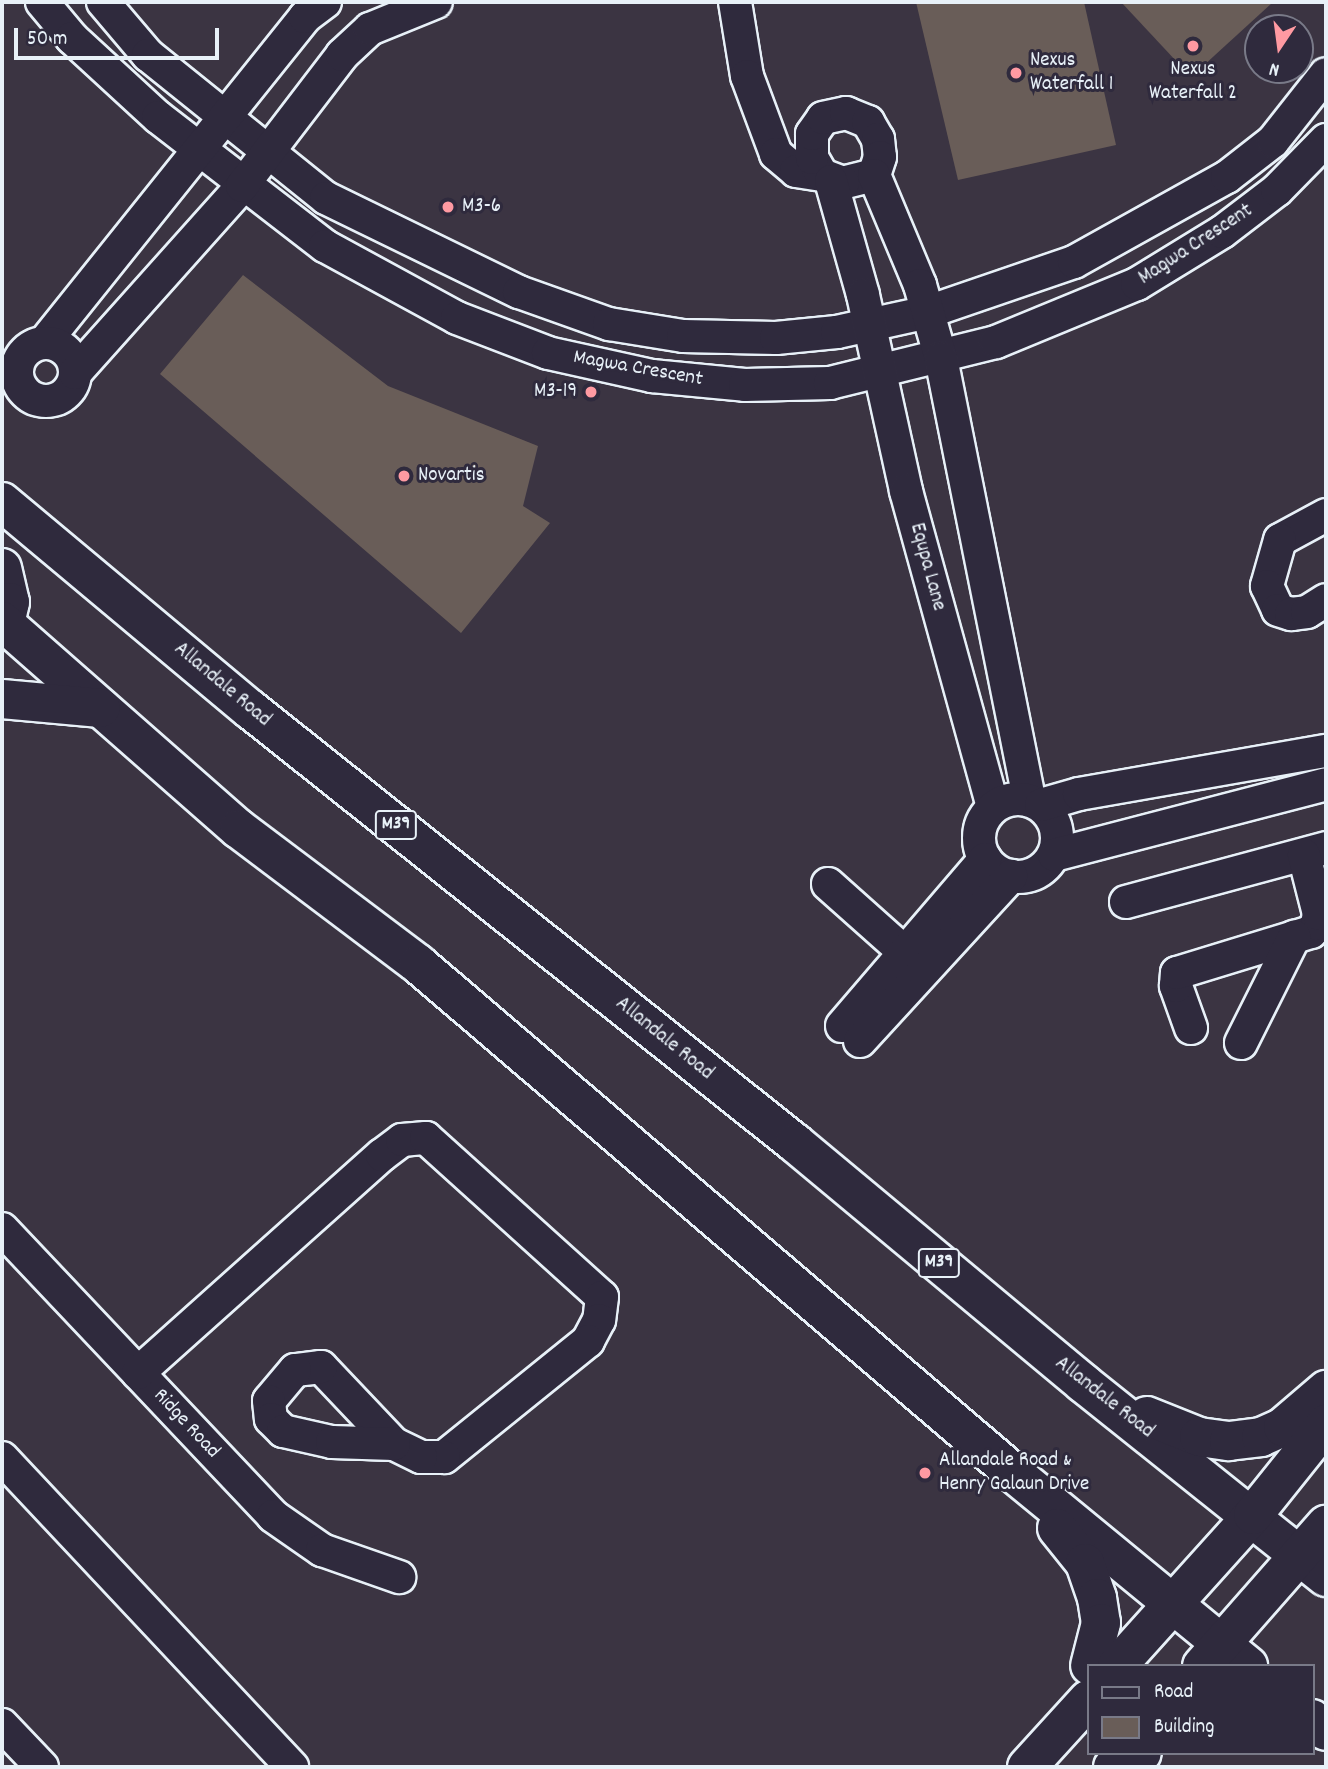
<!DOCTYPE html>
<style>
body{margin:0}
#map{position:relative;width:1328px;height:1769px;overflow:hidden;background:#3b3442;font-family:Dekko,sans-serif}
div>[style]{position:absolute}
.building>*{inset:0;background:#695d58}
.roads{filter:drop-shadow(2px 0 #e8f1f8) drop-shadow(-2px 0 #e8f1f8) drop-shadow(0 2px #e8f1f8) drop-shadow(0 -2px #e8f1f8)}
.minor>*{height:32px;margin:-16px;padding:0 16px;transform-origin:16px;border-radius:16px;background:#2f2a3d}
.minor>.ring{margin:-16px;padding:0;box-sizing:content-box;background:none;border:32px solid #2f2a3d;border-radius:50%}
.major>*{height:38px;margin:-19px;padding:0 19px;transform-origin:19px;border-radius:19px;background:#2f2a3d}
.dots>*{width:19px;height:19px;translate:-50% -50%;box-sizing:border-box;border:4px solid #2f2a3d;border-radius:50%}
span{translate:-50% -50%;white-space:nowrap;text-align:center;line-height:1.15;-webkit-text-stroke:6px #2f2a3d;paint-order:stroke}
.shield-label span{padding:2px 5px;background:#2f2a3d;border:2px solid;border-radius:5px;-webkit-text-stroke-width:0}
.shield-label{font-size:19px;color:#e8f1f8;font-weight:700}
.poi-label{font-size:21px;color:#e8f1f8}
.left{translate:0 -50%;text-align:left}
.right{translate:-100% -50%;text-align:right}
.street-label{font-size:21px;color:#e8f1f8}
.frame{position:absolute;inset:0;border:4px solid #e8f1f8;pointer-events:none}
.legend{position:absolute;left:1087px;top:1664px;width:228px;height:91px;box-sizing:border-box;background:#2f2a3d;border:2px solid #797a88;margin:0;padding:9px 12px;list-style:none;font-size:21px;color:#e8f1f8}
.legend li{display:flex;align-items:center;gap:14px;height:35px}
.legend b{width:35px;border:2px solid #797a88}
.north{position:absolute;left:1244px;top:14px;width:70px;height:70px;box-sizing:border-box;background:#2f2a3d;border:2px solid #797a88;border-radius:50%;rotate:193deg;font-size:19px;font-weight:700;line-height:28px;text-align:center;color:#e8f1f8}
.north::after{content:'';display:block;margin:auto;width:24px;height:32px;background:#ff9aa2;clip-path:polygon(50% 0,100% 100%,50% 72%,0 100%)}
.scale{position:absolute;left:14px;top:28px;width:205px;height:32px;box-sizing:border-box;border:4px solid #e8f1f8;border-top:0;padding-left:9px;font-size:21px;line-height:24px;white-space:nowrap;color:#e8f1f8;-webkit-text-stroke:5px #2f2a3d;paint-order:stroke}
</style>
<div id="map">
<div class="building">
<i style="clip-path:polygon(916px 2px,1084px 2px,1116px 145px,958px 180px)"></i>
<i style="clip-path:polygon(1121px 2px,1273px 2px,1191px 77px)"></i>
<i style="clip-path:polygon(243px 275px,388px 386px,538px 446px,523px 506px,550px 523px,461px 633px,160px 374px)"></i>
</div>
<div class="roads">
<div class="minor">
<i style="left:42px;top:2px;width:47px;rotate:50.2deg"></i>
<i style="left:72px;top:38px;width:117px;rotate:42.6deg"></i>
<i style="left:158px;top:117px;width:211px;rotate:37.7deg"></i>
<i style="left:325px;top:246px;width:150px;rotate:28.6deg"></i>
<i style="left:457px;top:318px;width:97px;rotate:21deg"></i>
<i style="left:548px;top:353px;width:107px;rotate:12.5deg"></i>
<i style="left:652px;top:376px;width:93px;rotate:5.5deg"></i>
<i style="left:745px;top:385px;width:85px;rotate:-1.3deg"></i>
<i style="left:830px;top:383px;width:171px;rotate:-13.9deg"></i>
<i style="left:996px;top:342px;width:152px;rotate:-22.4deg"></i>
<i style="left:1137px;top:284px;width:100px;rotate:-31.5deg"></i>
<i style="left:1222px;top:232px;width:69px;rotate:-37.4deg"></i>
<i style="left:1277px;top:190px;width:70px;rotate:-45.6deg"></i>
<i style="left:103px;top:2px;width:70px;rotate:49.7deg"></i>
<i style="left:148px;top:55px;width:228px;rotate:38.8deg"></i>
<i style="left:326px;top:198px;width:215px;rotate:26deg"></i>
<i style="left:519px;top:292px;width:96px;rotate:19.6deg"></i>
<i style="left:609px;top:324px;width:75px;rotate:9.2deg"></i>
<i style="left:683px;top:336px;width:93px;rotate:1.2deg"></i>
<i style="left:776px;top:338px;width:61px;rotate:-5.6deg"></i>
<i style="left:837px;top:332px;width:93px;rotate:-12.4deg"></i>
<i style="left:928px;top:312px;width:154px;rotate:-18.9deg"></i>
<i style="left:1074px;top:262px;width:175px;rotate:-29.1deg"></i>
<i style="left:1227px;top:177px;width:58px;rotate:-38deg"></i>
<i style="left:1273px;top:141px;width:85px;rotate:-51.7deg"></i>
<i style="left:735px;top:2px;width:75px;rotate:80.8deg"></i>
<i style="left:747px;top:76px;width:83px;rotate:69.6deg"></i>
<i style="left:776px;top:154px;width:26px;rotate:40deg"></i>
<i style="left:796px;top:171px;width:26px;rotate:9deg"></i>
<i style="left:874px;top:175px;width:32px;rotate:166deg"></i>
<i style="left:843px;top:183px;width:22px;rotate:-159deg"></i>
<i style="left:822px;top:175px;width:20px;rotate:-120deg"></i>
<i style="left:812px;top:158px;width:24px;rotate:-90deg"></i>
<i style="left:812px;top:134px;width:19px;rotate:-55deg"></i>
<i style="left:823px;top:118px;width:24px;rotate:-12deg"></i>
<i style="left:846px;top:113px;width:24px;rotate:22deg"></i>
<i style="left:868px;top:122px;width:20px;rotate:60deg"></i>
<i style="left:878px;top:139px;width:18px;rotate:84deg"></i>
<i style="left:880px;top:157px;width:19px;rotate:108deg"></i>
<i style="left:874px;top:175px;width:119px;rotate:67.3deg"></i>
<i style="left:920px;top:285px;width:76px;rotate:74deg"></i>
<i style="left:941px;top:358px;width:451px;rotate:78.7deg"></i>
<i style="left:831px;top:181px;width:118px;rotate:74.3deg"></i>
<i style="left:863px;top:295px;width:201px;rotate:77.6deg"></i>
<i style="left:906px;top:491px;width:327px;rotate:74.6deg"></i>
<i style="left:44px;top:343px;width:418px;rotate:-51.3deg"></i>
<i style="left:305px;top:17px;width:25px;rotate:-37deg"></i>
<i class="ring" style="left:17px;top:343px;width:26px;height:26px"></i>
<i style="left:75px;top:373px;width:251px;rotate:-48.2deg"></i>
<i style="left:242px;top:186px;width:165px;rotate:-52.6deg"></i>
<i style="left:342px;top:55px;width:38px;rotate:-43deg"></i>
<i style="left:370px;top:29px;width:71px;rotate:-22.2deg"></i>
<i style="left:1326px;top:515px;width:52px;rotate:151.5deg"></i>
<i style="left:1280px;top:540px;width:48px;rotate:105.8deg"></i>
<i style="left:1267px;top:586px;width:26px;rotate:65deg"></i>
<i style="left:1278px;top:610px;width:14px;rotate:17deg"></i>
<i style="left:1291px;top:614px;width:16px;rotate:-7deg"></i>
<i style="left:1307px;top:612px;width:22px;rotate:-32deg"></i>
<i class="ring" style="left:979px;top:799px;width:46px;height:46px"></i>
<i style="left:1041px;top:805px;width:40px;rotate:-16deg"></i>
<i style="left:1079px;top:794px;width:251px;rotate:-9.9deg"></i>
<i style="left:1054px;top:855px;width:281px;rotate:-14.6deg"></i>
<i style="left:828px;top:884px;width:123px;rotate:41.7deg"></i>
<i style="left:1126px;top:902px;width:207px;rotate:-15.1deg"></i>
<i style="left:842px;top:1026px;width:220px;rotate:-49.4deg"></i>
<i style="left:1191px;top:1028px;width:45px;rotate:-109.7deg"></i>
<i style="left:1176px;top:986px;width:13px;rotate:-86deg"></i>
<i style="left:1177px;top:973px;width:140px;rotate:-17deg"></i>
<i style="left:1311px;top:932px;width:10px;rotate:-53deg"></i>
<i style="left:1317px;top:924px;width:10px;rotate:-79deg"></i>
<i style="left:1319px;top:914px;width:61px;rotate:-104.3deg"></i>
<i style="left:860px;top:1041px;width:224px;rotate:-47.5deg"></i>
<i style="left:1241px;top:1043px;width:119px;rotate:-63.4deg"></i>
<i style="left:2px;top:1229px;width:395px;rotate:46.6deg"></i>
<i style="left:273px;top:1516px;width:60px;rotate:34.8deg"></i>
<i style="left:322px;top:1550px;width:82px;rotate:19.3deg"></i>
<i style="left:138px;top:1373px;width:327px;rotate:-41.8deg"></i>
<i style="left:382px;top:1155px;width:25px;rotate:-37deg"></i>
<i style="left:402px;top:1140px;width:24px;rotate:-5deg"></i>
<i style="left:426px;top:1138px;width:237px;rotate:42.1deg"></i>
<i style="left:602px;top:1297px;width:23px;rotate:97deg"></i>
<i style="left:599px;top:1320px;width:24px;rotate:118deg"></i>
<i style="left:588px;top:1341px;width:185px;rotate:141.1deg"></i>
<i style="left:444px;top:1457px;width:23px;rotate:180deg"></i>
<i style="left:421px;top:1457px;width:30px;rotate:-154deg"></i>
<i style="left:394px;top:1444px;width:106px;rotate:-133.5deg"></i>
<i style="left:321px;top:1367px;width:26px;rotate:173deg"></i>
<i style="left:295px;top:1370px;width:40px;rotate:130deg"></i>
<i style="left:269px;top:1401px;width:18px;rotate:84deg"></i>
<i style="left:271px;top:1419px;width:17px;rotate:45deg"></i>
<i style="left:283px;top:1431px;width:50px;rotate:12.7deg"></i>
<i style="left:332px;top:1442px;width:62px;rotate:1.8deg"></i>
<i style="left:2px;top:1458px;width:424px;rotate:46.8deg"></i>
<i style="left:2px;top:1725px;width:58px;rotate:46.4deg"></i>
</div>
<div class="major">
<i style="left:2px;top:502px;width:324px;rotate:39.9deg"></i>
<i style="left:251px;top:710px;width:695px;rotate:38.52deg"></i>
<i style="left:795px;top:1143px;width:375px;rotate:39.8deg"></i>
<i style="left:1083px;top:1383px;width:311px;rotate:38.6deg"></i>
<i style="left:2px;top:568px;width:35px;rotate:77deg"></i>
<i style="left:10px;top:602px;width:23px;rotate:103deg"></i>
<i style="left:2px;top:621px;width:315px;rotate:41.3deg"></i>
<i style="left:239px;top:829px;width:224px;rotate:37deg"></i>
<i style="left:418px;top:964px;width:780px;rotate:40.53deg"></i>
<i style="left:1011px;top:1471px;width:307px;rotate:39.4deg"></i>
<i style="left:2px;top:699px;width:99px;rotate:5.2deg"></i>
<i style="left:1147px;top:1416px;width:56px;rotate:22deg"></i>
<i style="left:1199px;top:1437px;width:30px;rotate:8deg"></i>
<i style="left:1229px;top:1441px;width:32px;rotate:-7deg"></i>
<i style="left:1261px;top:1437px;width:24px;rotate:-24deg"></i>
<i style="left:1283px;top:1427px;width:57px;rotate:-40.7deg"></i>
<i style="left:1057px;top:1528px;width:45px;rotate:51.3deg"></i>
<i style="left:1085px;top:1563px;width:37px;rotate:71deg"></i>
<i style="left:1097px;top:1598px;width:25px;rotate:81deg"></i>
<i style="left:1101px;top:1623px;width:44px;rotate:104.3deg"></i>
<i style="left:1117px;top:1666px;width:203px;rotate:-48deg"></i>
<i style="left:1253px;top:1515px;width:117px;rotate:-51.3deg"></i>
<i style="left:1202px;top:1666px;width:188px;rotate:-48.7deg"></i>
<i style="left:1312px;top:1719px;width:18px;rotate:41deg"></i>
<i style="left:1027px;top:1767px;width:91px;rotate:-47.7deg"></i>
<i style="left:1113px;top:1767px;width:32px;rotate:-26deg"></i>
</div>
</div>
<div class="dots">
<i style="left:1193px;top:46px;background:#ff9aa2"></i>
<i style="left:1016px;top:73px;background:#ff9aa2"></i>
<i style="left:448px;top:207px;background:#ff9aa2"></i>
<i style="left:591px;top:392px;background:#ff9aa2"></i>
<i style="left:404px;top:476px;background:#ff9aa2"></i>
<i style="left:925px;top:1473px;background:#ff9aa2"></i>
</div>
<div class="shield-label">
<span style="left:396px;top:825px">M39</span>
<span style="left:939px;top:1263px">M39</span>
</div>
<div class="poi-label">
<span class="left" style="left:1030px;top:73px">Nexus<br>Waterfall 1</span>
<span style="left:1193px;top:82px">Nexus<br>Waterfall 2</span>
<span class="left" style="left:462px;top:207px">M3-6</span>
<span class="right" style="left:577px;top:392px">M3-19</span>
<span class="left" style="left:418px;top:476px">Novartis</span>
<span class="left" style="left:939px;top:1473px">Allandale Road &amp;<br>Henry Galaun Drive</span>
</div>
<div class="street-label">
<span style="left:1196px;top:245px;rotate:-33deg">Magwa Crescent</span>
<span style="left:638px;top:369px;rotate:10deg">Magwa Crescent</span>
<span style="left:927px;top:567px;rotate:75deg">Equpa Lane</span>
<span style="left:222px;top:685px;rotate:40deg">Allandale Road</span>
<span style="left:664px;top:1039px;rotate:39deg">Allandale Road</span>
<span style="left:1104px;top:1398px;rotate:38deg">Allandale Road</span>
<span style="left:186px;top:1424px;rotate:47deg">Ridge Road</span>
</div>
<div class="frame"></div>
<ul class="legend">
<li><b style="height:9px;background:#2f2a3d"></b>Road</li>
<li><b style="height:19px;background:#695d58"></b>Building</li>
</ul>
<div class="north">N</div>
<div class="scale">50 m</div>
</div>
